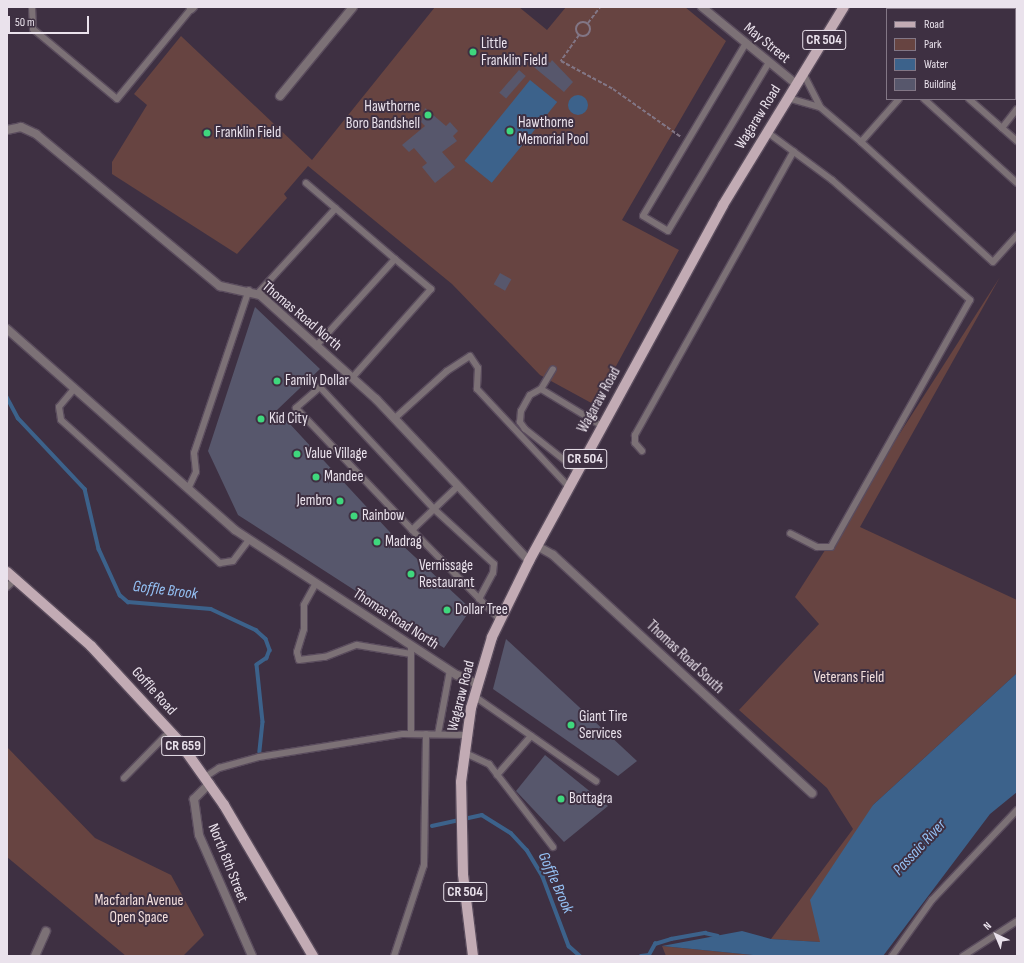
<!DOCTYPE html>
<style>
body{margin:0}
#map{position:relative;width:1024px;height:963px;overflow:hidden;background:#3e3042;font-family:"Sofia Sans Condensed",sans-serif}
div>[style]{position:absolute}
.green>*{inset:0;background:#674441}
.water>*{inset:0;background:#3c628b;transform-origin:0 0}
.round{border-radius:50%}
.stream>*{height:3.5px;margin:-1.75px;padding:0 1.75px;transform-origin:1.75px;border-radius:1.75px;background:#3c628b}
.building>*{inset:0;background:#57576c;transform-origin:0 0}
.path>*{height:2px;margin-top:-1px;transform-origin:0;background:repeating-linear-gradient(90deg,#827685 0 4px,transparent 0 6px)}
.path>.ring{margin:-1px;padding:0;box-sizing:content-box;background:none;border:2px solid #827685;border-radius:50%}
.roads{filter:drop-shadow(1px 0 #5a4c5d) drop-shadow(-1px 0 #5a4c5d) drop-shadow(0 1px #5a4c5d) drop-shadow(0 -1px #5a4c5d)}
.service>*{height:6px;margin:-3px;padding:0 3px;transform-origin:3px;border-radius:3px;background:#7c7176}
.minor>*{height:8px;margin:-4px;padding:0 4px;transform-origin:4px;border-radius:4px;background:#7c7176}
.tertiary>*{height:8px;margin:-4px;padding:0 4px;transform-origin:4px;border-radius:4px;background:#7c7176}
.primary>*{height:10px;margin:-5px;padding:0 5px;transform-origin:5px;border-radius:5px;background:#c2abb4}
.dots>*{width:11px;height:11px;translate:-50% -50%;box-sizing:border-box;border:2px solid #3e3042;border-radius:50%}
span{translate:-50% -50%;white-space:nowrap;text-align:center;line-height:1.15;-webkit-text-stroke:4px #3e3042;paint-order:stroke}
.shield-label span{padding:1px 3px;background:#3e3042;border:1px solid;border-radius:3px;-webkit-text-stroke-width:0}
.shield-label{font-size:14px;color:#eae2ec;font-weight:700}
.poi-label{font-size:15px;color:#eae2ec}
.left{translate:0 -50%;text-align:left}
.right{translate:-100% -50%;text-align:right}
.street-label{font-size:15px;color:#eae2ec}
.park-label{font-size:15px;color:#f3dfdd}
.water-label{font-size:16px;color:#95c2f6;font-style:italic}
.frame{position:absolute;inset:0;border:8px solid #eae2ec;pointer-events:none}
.legend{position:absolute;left:886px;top:8px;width:130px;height:92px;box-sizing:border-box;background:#3e3042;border:1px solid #837786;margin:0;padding:5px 7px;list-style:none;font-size:12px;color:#eae2ec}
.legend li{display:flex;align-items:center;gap:8px;height:20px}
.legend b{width:20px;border:1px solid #837786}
.north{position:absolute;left:976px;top:915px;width:40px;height:40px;-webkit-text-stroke:3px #3e3042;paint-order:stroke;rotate:316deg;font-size:11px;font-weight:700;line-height:16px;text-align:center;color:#eae2ec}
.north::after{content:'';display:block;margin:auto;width:14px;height:18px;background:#eae2ec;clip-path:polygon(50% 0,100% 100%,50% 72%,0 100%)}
.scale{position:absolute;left:8px;top:16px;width:81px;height:18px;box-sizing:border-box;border:2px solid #eae2ec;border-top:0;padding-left:5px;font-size:12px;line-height:14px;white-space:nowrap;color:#eae2ec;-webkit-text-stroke:3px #3e3042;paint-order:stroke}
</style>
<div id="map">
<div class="green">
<i style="clip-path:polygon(435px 7px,519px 7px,547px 30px,566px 7px,685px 7px,726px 41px,622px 220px,679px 250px,595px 405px,540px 375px,452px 284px,308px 166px,284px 194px,287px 198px,237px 254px,112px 174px,112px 162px,147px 105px,134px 94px,181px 36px,312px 160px)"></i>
<i style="clip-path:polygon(1000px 277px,860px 527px,1017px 600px,1017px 673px,873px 805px,820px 942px,771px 939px,853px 829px,827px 788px,739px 710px,819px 624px,795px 597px)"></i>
<i style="clip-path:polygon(7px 747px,95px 838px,171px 875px,204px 935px,183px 956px,126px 956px,7px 857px)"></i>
<i style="clip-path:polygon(662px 946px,763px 956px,666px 956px)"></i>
</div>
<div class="water">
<i style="left:530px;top:80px;width:35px;height:104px;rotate:39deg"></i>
<i class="round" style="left:568px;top:95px;width:20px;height:20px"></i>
<i style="clip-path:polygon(1017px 673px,1017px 792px,990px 814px,883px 956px,763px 956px,662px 946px,742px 931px,771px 939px,820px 942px,810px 900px,873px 805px)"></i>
</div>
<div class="stream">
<i style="left:7px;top:397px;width:24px;rotate:62deg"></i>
<i style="left:18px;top:418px;width:98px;rotate:46.7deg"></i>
<i style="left:85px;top:489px;width:62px;rotate:76.9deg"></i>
<i style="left:99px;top:549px;width:51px;rotate:65.5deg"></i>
<i style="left:120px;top:595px;width:11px;rotate:41deg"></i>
<i style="left:128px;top:602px;width:83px;rotate:4.8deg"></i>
<i style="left:211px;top:609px;width:50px;rotate:25deg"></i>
<i style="left:256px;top:630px;width:13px;rotate:42deg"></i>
<i style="left:266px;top:639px;width:12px;rotate:70deg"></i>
<i style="left:270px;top:650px;width:9px;rotate:111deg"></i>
<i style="left:267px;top:658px;width:12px;rotate:145deg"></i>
<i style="left:257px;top:665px;width:57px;rotate:84deg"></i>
<i style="left:263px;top:722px;width:30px;rotate:96deg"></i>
<i style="left:432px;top:826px;width:51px;rotate:-12.4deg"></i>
<i style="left:482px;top:815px;width:34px;rotate:32deg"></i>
<i style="left:511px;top:833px;width:23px;rotate:47deg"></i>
<i style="left:527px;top:850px;width:31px;rotate:59deg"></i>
<i style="left:543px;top:877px;width:74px;rotate:69.4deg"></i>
<i style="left:569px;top:946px;width:15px;rotate:42deg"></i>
<i style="left:641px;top:956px;width:8px;rotate:-7deg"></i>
<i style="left:649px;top:955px;width:13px;rotate:-61deg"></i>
<i style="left:655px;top:944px;width:17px;rotate:-17deg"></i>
<i style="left:671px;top:939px;width:35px;rotate:-10deg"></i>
<i style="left:705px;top:933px;width:13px;rotate:13deg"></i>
</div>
<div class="building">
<i style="clip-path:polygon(538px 53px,550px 63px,552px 60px,573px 82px,564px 92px,529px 63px)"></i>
<i style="left:519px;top:70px;width:9px;height:30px;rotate:41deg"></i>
<i style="clip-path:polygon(425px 108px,446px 126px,450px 122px,458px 131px,453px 136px,457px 141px,442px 152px,455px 167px,435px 183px,422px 167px,427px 163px,414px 148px,409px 152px,402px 145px,425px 126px,421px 122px)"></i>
<i style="left:500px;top:273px;width:13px;height:13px;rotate:29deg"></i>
<i style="clip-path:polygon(255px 307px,320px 369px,277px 410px,400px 543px,471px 609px,444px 648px,238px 515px,208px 451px)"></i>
<i style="clip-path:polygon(506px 639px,637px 761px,618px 776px,493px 689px)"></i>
<i style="clip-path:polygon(545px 755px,608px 806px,564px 842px,516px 791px)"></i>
</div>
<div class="path">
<i class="ring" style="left:576px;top:22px;width:12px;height:12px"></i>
<i style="left:588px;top:23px;width:20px;rotate:-53deg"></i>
<i style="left:579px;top:35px;width:32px;rotate:125deg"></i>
<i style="left:561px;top:61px;width:59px;rotate:28.3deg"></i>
<i style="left:613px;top:89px;width:83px;rotate:35.2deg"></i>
</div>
<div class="roads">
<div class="service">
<i style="left:32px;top:7px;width:22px;rotate:87deg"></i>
<i style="left:33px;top:29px;width:109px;rotate:39.8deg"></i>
<i style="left:117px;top:99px;width:117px;rotate:-50.6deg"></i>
<i style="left:966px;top:7px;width:3px;rotate:45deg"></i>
<i style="left:746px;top:43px;width:201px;rotate:120.8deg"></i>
<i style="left:643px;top:216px;width:29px;rotate:31deg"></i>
<i style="left:668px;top:231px;width:197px;rotate:-59.1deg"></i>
<i style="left:1015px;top:50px;width:3px;rotate:45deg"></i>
<i style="left:803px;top:73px;width:38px;rotate:63deg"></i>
<i style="left:820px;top:107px;width:54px;rotate:40.5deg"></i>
<i style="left:861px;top:142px;width:57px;rotate:-48.5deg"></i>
<i style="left:788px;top:98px;width:33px;rotate:16deg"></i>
<i style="left:924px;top:99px;width:125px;rotate:42.1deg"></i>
<i style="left:969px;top:99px;width:44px;rotate:41.3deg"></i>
<i style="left:1002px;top:128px;width:24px;rotate:-52deg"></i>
<i style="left:1002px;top:128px;width:20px;rotate:41deg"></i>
<i style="left:767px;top:132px;width:81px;rotate:36.4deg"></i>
<i style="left:832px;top:180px;width:183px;rotate:41deg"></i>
<i style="left:970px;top:300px;width:283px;rotate:119.4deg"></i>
<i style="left:831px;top:547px;width:14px;rotate:180deg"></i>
<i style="left:817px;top:547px;width:30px;rotate:-153deg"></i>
<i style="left:861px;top:142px;width:178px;rotate:42.3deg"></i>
<i style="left:993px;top:262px;width:36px;rotate:-48deg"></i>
<i style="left:306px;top:183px;width:117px;rotate:40.5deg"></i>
<i style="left:258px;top:293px;width:115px;rotate:-47.5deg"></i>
<i style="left:317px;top:345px;width:116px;rotate:-47.8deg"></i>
<i style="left:395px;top:259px;width:47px;rotate:39.8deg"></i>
<i style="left:431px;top:289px;width:118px;rotate:131.6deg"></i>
<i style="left:74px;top:389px;width:23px;rotate:130deg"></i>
<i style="left:59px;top:407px;width:13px;rotate:81deg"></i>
<i style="left:61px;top:420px;width:214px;rotate:42deg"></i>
<i style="left:220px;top:563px;width:13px;rotate:-9deg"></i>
<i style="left:233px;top:561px;width:26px;rotate:-53deg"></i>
<i style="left:541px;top:389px;width:23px;rotate:-59deg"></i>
<i style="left:395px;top:418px;width:70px;rotate:-42.1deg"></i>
<i style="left:447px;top:371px;width:27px;rotate:-33deg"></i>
<i style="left:470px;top:356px;width:14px;rotate:56deg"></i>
<i style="left:478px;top:368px;width:21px;rotate:93deg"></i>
<i style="left:477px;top:389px;width:134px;rotate:46.8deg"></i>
<i style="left:642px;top:451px;width:11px;rotate:-131deg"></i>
<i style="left:635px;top:443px;width:8px;rotate:-90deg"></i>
<i style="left:635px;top:435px;width:325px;rotate:-60.8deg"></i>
<i style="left:578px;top:471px;width:68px;rotate:-141.6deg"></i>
<i style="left:525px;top:429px;width:9px;rotate:-126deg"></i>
<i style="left:520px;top:422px;width:11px;rotate:-85deg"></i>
<i style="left:521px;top:411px;width:18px;rotate:-61deg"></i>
<i style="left:530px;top:395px;width:13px;rotate:-29deg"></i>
<i style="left:541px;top:389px;width:71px;rotate:31.2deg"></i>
<i style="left:188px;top:489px;width:19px;rotate:-65deg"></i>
<i style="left:196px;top:472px;width:19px;rotate:-96deg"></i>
<i style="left:194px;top:453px;width:172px;rotate:-71.4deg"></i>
<i style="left:412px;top:530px;width:64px;rotate:-43.7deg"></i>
<i style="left:316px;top:583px;width:25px;rotate:119deg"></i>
<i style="left:304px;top:605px;width:24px;rotate:90deg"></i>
<i style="left:304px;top:629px;width:24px;rotate:107deg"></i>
<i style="left:297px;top:652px;width:8px;rotate:76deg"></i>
<i style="left:299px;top:660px;width:26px;rotate:-7deg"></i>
<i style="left:325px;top:657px;width:34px;rotate:-21deg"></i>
<i style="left:357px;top:645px;width:55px;rotate:9.5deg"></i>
<i style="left:7px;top:587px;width:12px;rotate:-42deg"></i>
<i style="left:479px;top:599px;width:30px;rotate:-62deg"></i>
<i style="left:493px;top:573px;width:9px;rotate:-84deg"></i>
<i style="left:494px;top:564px;width:81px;rotate:-137.5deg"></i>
<i style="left:434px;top:509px;width:167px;rotate:-133.1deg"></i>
<i style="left:320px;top:387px;width:32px;rotate:139deg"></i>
<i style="left:296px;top:408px;width:168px;rotate:46.4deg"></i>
<i style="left:412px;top:530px;width:126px;rotate:45.6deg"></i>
<i style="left:411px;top:645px;width:89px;rotate:90deg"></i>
<i style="left:474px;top:696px;width:149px;rotate:34.9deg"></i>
<i style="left:438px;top:734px;width:65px;rotate:-79.4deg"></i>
<i style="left:463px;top:752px;width:29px;rotate:25deg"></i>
<i style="left:489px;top:764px;width:105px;rotate:52.4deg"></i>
<i style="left:497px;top:775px;width:52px;rotate:-48.9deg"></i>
<i style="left:205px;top:777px;width:17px;rotate:-33deg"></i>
<i style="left:219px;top:768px;width:41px;rotate:-15.4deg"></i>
<i style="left:259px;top:757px;width:146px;rotate:-9.1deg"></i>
<i style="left:403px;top:734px;width:63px;rotate:0.9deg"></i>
<i style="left:124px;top:778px;width:66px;rotate:-45.6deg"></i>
<i style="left:394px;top:956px;width:96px;rotate:-71.8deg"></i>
<i style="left:424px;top:865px;width:131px;rotate:-89.1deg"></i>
<i style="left:892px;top:956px;width:69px;rotate:-54.5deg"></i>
<i style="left:932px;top:900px;width:124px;rotate:-46.6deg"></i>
<i style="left:963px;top:956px;width:64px;rotate:-32.9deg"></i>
</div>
<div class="minor">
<i style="left:702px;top:7px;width:122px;rotate:39.3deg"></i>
<i style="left:191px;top:9px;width:3px;rotate:-45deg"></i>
<i style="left:280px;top:96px;width:115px;rotate:-50.6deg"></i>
<i style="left:7px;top:130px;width:14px;rotate:-12deg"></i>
<i style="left:21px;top:127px;width:17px;rotate:25deg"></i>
<i style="left:36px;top:134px;width:239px;rotate:39.6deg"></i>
<i style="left:220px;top:286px;width:41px;rotate:12.7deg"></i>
<i style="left:260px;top:295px;width:156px;rotate:41.9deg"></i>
<i style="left:376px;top:399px;width:223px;rotate:46.6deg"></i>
<i style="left:7px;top:329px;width:304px;rotate:41.4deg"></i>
<i style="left:235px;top:530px;width:265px;rotate:33.2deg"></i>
<i style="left:457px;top:675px;width:22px;rotate:24deg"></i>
<i style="left:537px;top:546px;width:18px;rotate:29deg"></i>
<i style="left:553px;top:555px;width:352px;rotate:42.6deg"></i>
<i style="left:35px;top:956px;width:27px;rotate:-66deg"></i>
</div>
<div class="tertiary">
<i style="left:210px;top:783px;width:23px;rotate:135deg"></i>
<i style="left:194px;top:799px;width:36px;rotate:82deg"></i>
<i style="left:199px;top:835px;width:132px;rotate:66.3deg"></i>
</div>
<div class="primary">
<i style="left:7px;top:572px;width:112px;rotate:41.4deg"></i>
<i style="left:91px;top:646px;width:128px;rotate:47.2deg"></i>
<i style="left:178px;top:740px;width:80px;rotate:54.7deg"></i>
<i style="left:224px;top:805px;width:175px;rotate:59.5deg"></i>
<i style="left:473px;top:956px;width:83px;rotate:-97deg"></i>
<i style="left:463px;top:874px;width:92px;rotate:-91.2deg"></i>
<i style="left:461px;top:782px;width:75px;rotate:-82.3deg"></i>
<i style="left:471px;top:708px;width:74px;rotate:-73.5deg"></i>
<i style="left:492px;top:637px;width:85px;rotate:-64deg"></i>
<i style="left:529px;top:561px;width:405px;rotate:-61.4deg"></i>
<i style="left:723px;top:205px;width:232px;rotate:-58.6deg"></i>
</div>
</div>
<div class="dots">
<i style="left:473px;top:52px;background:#3fd77d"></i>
<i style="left:428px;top:115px;background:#3fd77d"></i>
<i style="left:510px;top:131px;background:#3fd77d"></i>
<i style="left:207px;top:133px;background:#3fd77d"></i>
<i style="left:277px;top:381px;background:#3fd77d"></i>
<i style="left:261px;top:419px;background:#3fd77d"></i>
<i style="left:297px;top:454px;background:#3fd77d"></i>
<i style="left:316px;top:477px;background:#3fd77d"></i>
<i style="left:340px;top:501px;background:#3fd77d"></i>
<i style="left:354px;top:516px;background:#3fd77d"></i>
<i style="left:377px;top:542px;background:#3fd77d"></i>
<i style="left:411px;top:574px;background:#3fd77d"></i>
<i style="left:447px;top:610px;background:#3fd77d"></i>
<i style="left:571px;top:725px;background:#3fd77d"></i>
<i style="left:561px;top:799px;background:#3fd77d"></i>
</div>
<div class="shield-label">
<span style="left:824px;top:40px">CR 504</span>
<span style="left:585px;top:459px">CR 504</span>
<span style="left:183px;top:746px">CR 659</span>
<span style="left:465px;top:892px">CR 504</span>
</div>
<div class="poi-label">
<span class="left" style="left:481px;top:52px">Little<br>Franklin Field</span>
<span class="right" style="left:420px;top:115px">Hawthorne<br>Boro Bandshell</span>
<span class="left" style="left:518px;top:131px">Hawthorne<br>Memorial Pool</span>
<span class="left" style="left:215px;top:133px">Franklin Field</span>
<span class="left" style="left:285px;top:381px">Family Dollar</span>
<span class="left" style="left:269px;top:419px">Kid City</span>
<span class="left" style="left:305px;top:454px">Value Village</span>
<span class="left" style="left:324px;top:477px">Mandee</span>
<span class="right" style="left:332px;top:501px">Jembro</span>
<span class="left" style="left:362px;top:516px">Rainbow</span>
<span class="left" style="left:385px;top:542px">Madrag</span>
<span class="left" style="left:419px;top:574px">Vernissage<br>Restaurant</span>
<span class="left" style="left:455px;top:610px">Dollar Tree</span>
<span class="left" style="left:579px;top:725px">Giant Tire<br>Services</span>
<span class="left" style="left:569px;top:799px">Bottagra</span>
</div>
<div class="street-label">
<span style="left:767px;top:43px;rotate:39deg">May Street</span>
<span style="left:758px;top:117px;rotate:-58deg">Wagaraw Road</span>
<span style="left:302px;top:316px;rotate:40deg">Thomas Road North</span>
<span style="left:599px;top:400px;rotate:-61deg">Wagaraw Road</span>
<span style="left:396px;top:619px;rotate:33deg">Thomas Road North</span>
<span style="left:685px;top:657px;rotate:43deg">Thomas Road South</span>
<span style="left:154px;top:691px;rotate:48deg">Goffle Road</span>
<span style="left:461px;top:696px;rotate:-76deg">Wagaraw Road</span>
<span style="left:228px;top:863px;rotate:68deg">North 8th Street</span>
</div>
<div class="park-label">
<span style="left:849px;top:678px">Veterans Field</span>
<span style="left:139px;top:909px">Macfarlan Avenue<br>Open Space</span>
</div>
<div class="water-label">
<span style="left:165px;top:591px;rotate:7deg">Goffle Brook</span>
<span style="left:920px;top:848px;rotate:-47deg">Passaic River</span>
<span style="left:555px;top:883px;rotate:66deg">Goffle Brook</span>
</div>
<div class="frame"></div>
<ul class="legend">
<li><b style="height:5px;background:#c2abb4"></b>Road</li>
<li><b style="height:11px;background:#674441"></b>Park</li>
<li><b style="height:11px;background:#3c628b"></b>Water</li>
<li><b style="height:11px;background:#57576c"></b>Building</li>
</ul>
<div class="north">N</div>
<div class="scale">50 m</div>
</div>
